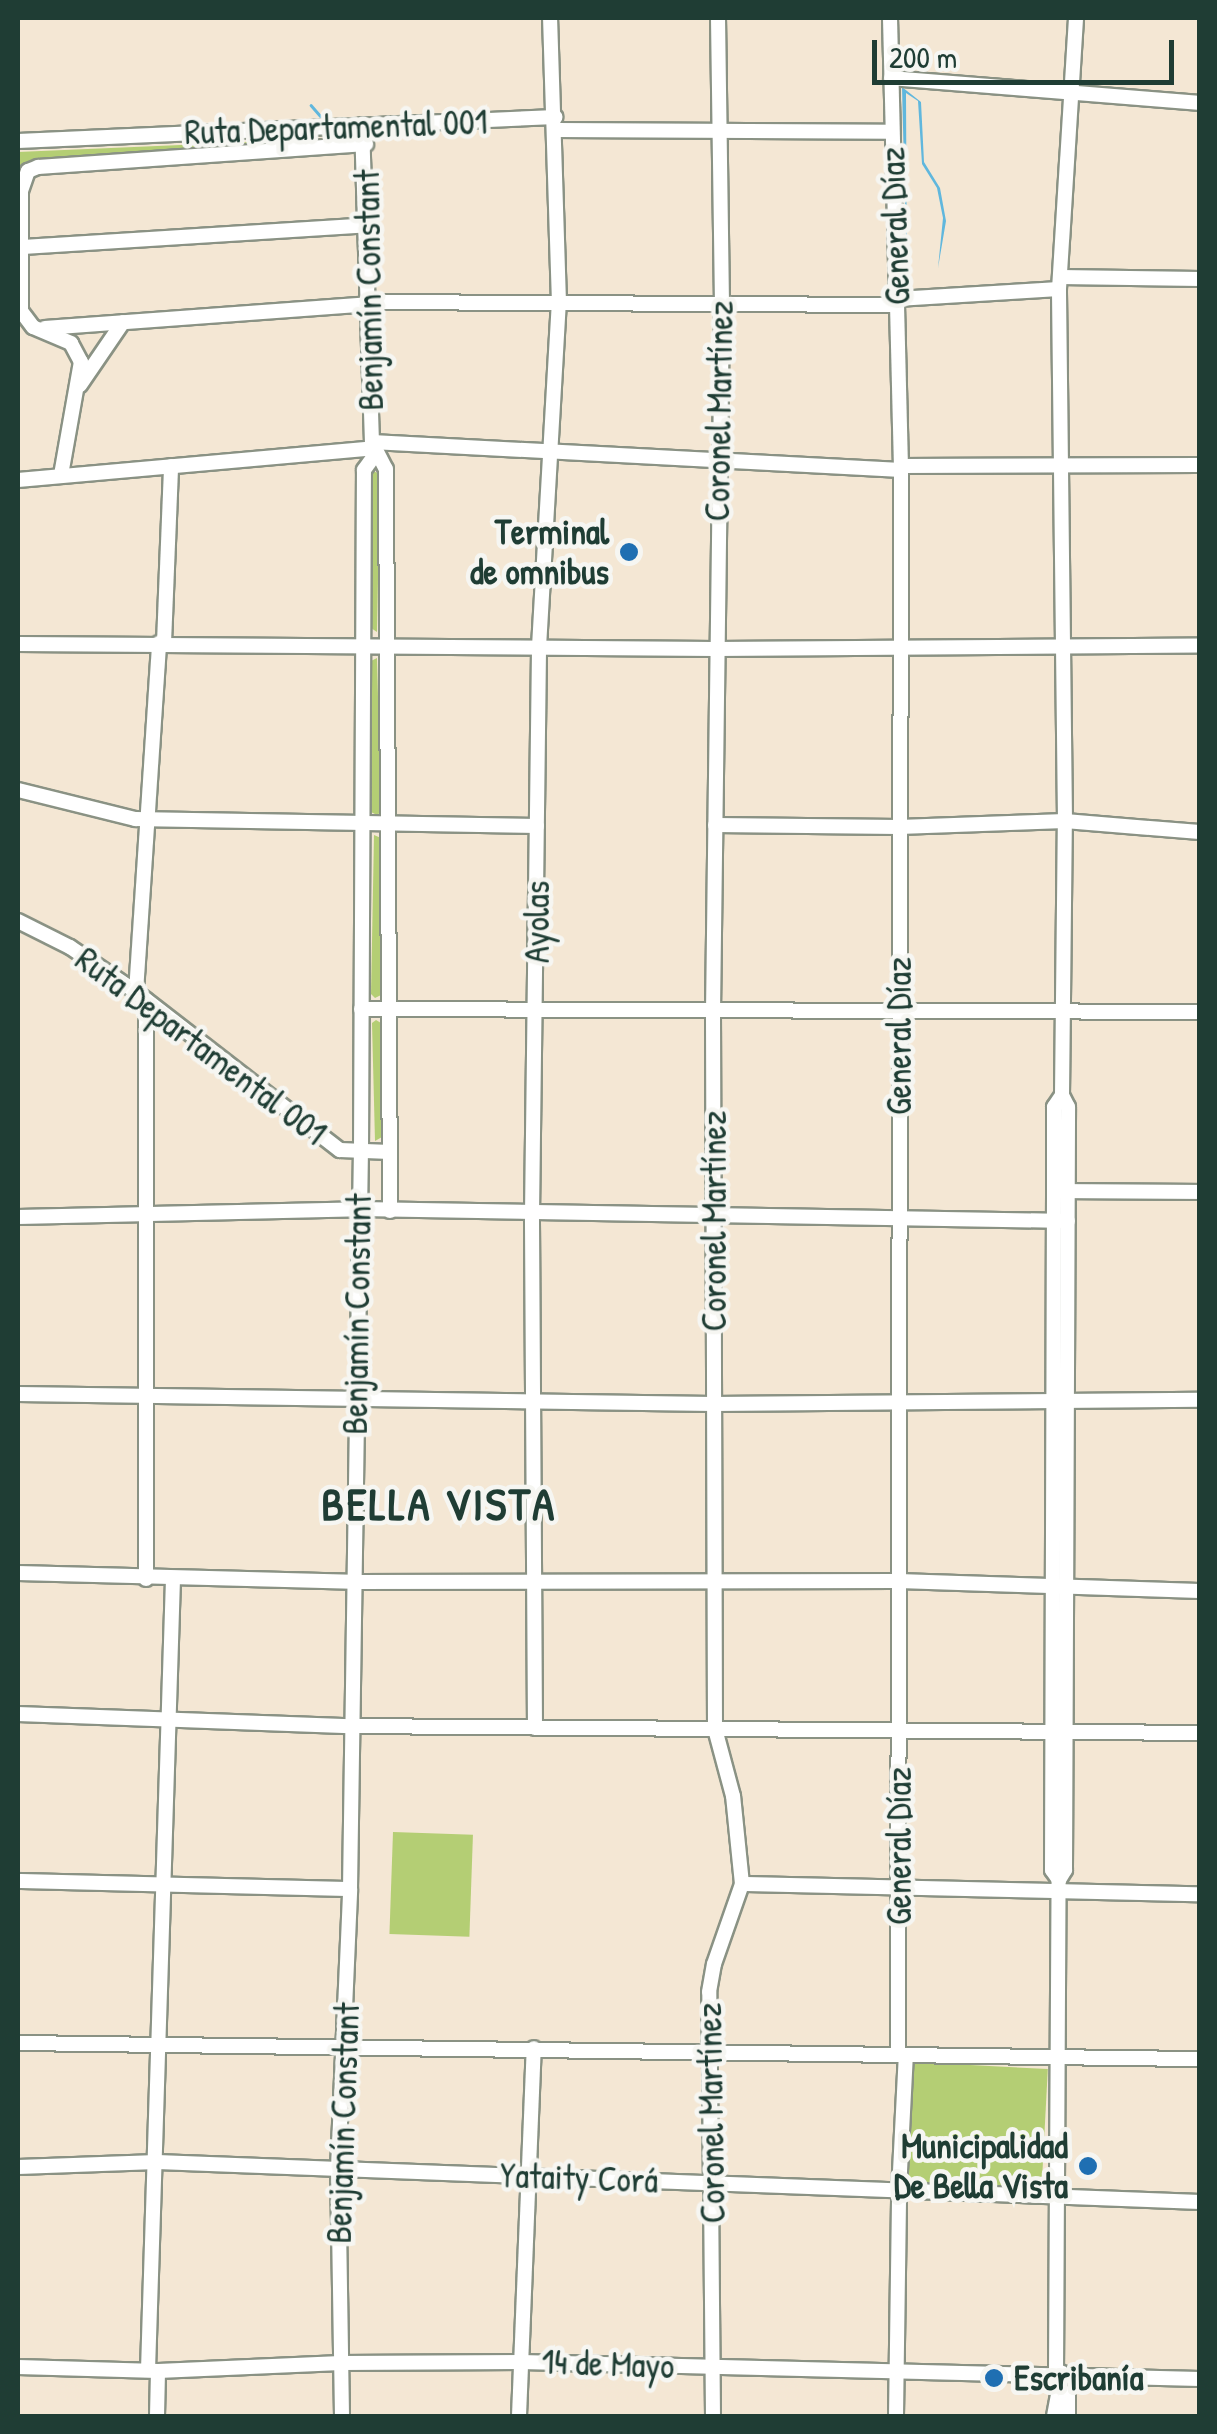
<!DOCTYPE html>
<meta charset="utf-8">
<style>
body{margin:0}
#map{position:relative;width:1217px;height:2434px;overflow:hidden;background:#f4e7d4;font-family:"Patrick Hand",sans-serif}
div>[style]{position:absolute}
.green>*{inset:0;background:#b4ce74;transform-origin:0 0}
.water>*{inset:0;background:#60b7dd}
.stream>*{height:2.5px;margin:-1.25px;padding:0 1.25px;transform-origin:1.25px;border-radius:1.25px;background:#60b7dd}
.roads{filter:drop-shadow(2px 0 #8a9284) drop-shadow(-2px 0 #8a9284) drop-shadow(0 2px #8a9284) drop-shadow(0 -2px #8a9284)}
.minor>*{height:14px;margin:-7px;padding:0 7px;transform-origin:7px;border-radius:7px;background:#fff}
.dots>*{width:28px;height:28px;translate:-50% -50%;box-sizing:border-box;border:5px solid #f6f6f2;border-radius:50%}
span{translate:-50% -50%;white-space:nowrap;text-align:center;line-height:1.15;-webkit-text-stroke:9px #f6f6f2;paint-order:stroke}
.street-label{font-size:35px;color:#1f3d34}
.poi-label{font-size:35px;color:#1f3d34;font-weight:700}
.right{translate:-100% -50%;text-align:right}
.left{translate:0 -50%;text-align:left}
.district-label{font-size:45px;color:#1f3d34;font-weight:700;letter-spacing:2.5px}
.frame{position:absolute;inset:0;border:20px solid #1f3d34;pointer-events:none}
.scale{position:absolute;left:872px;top:40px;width:302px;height:45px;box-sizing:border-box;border:5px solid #1f3d34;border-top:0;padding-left:12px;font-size:30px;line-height:35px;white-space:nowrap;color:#1f3d34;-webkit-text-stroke:8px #f6f6f2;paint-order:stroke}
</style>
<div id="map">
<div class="green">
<i style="clip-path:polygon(344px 138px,22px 170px,18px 177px,18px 152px)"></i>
<i style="clip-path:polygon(373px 471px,380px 474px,377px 632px,371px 628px)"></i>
<i style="clip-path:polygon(377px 658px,381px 812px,377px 815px,371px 812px,371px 661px)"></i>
<i style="clip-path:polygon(374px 835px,381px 838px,381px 995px,375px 998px,371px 994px)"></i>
<i style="clip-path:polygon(376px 1020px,381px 1023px,382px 1137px,375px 1141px,372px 1023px)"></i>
<i style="left:393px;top:1832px;width:80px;height:102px;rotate:2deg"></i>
<i style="left:913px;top:2062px;width:135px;height:120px;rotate:3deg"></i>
</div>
<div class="water">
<i style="clip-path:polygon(902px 87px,921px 102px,924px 162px,940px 188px,946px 221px,938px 268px,943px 218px,937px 188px,922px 164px,918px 101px,906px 93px,907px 287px)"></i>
</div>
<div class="stream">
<i style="left:311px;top:105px;width:23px;rotate:49deg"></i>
</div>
<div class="roads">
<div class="minor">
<i style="left:890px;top:18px;width:448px;rotate:88.6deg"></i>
<i style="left:901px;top:466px;width:1589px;rotate:90.11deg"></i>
<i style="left:891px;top:78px;width:310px;rotate:4.6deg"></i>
<i style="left:362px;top:125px;width:317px;rotate:88.2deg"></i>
<i style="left:372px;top:442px;width:30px;rotate:63deg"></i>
<i style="left:386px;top:469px;width:742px;rotate:89.69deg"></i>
<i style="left:556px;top:130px;width:336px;rotate:0.3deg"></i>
<i style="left:18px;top:141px;width:538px;rotate:-2.56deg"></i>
<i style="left:22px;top:247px;width:347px;rotate:-3.6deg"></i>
<i style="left:1060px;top:277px;width:140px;rotate:0.8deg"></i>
<i style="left:897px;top:299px;width:162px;rotate:-3.5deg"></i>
<i style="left:371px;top:302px;width:526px;rotate:0.33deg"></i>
<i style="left:45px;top:328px;width:327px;rotate:-4.2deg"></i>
<i style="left:80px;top:385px;width:76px;rotate:-55.7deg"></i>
<i style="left:372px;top:442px;width:530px;rotate:3.03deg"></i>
<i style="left:901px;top:466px;width:299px;rotate:-0.2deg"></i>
<i style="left:61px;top:475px;width:115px;rotate:-80deg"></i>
<i style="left:81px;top:362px;width:21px;rotate:-118deg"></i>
<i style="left:71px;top:343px;width:41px;rotate:-157.2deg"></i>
<i style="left:33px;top:327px;width:20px;rotate:-127deg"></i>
<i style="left:21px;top:311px;width:120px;rotate:-90deg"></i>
<i style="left:21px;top:191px;width:21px;rotate:-71deg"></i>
<i style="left:28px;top:171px;width:11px;rotate:-22deg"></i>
<i style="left:38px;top:167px;width:329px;rotate:-4deg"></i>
<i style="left:18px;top:480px;width:357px;rotate:-5.1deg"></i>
<i style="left:164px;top:643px;width:177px;rotate:-87.7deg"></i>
<i style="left:18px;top:644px;width:697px;rotate:0.41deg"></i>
<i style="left:715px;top:649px;width:485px;rotate:-0.4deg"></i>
<i style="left:18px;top:790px;width:121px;rotate:13.9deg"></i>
<i style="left:135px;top:819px;width:402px;rotate:1deg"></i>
<i style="left:715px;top:825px;width:184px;rotate:0.6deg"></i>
<i style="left:899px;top:827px;width:166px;rotate:-2.1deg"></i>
<i style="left:1065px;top:821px;width:135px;rotate:4.7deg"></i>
<i style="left:18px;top:921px;width:58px;rotate:26.6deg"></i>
<i style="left:70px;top:947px;width:80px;rotate:34.3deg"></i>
<i style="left:136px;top:992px;width:258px;rotate:37.8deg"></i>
<i style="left:340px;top:1150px;width:50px;rotate:2.3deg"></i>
<i style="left:136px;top:992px;width:350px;rotate:-86.2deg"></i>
<i style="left:361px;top:1009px;width:839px;rotate:0.2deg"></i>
<i style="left:1060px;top:1191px;width:140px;rotate:0.4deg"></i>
<i style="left:18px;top:1217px;width:342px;rotate:-1.3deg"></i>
<i style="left:360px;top:1209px;width:708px;rotate:0.97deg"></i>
<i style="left:18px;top:1394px;width:695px;rotate:0.82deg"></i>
<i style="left:713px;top:1404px;width:487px;rotate:-0.5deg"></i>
<i style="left:18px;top:1573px;width:334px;rotate:1.5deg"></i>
<i style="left:352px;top:1582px;width:546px;rotate:-0.1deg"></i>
<i style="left:898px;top:1581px;width:302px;rotate:1.9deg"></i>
<i style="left:146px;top:1579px;width:579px;rotate:-90deg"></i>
<i style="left:18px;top:1714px;width:332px;rotate:2.1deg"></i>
<i style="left:350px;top:1726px;width:850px;rotate:0.47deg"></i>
<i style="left:535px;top:1728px;width:513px;rotate:-90.34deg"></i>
<i style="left:532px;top:1215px;width:568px;rotate:-89.29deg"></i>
<i style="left:539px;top:647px;width:345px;rotate:-86.7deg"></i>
<i style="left:559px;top:303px;width:285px;rotate:-91.8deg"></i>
<i style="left:1059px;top:1880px;width:12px;rotate:-125deg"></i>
<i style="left:1052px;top:1870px;width:679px;rotate:-89.83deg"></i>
<i style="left:1054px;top:1191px;width:84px;rotate:-90deg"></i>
<i style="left:1054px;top:1107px;width:14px;rotate:-56deg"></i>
<i style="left:18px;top:1881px;width:332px;rotate:1.4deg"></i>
<i style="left:742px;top:1884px;width:458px;rotate:1.3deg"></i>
<i style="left:18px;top:2043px;width:1182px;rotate:0.78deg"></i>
<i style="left:18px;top:2167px;width:139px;rotate:-2.1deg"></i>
<i style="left:157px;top:2162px;width:1044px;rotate:2.2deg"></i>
<i style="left:18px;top:2367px;width:140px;rotate:1.6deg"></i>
<i style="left:158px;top:2371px;width:183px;rotate:-2.5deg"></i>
<i style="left:341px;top:2363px;width:180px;rotate:-0.3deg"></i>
<i style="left:521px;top:2362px;width:679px;rotate:1.43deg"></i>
<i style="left:148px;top:2370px;width:790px;rotate:-88.19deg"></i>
<i style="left:1056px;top:2373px;width:493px;rotate:-89.7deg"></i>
<i style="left:1059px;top:1880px;width:12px;rotate:-59deg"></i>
<i style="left:1065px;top:1870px;width:763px;rotate:-89.77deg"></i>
<i style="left:1068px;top:1107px;width:13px;rotate:-117deg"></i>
<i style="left:1062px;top:1095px;width:274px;rotate:-89.4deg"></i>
<i style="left:1065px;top:821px;width:532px;rotate:-90.65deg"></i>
<i style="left:1059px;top:289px;width:272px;rotate:-86.4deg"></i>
<i style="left:1061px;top:2390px;width:9px;rotate:41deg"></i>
<i style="left:1068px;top:2396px;width:20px;rotate:90deg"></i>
<i style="left:157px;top:2416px;width:45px;rotate:-88.7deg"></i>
<i style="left:342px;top:2416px;width:247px;rotate:-90.9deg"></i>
<i style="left:338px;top:2169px;width:280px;rotate:-87.5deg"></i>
<i style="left:350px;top:1889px;width:738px;rotate:-89.15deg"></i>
<i style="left:361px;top:1151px;width:681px;rotate:-89.75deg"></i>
<i style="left:364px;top:470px;width:19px;rotate:-54deg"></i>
<i style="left:519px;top:2416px;width:368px;rotate:-87.7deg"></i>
<i style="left:713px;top:2416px;width:424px;rotate:-90.5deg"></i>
<i style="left:709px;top:1992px;width:28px;rotate:-80deg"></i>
<i style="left:714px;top:1964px;width:85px;rotate:-70.7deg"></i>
<i style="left:742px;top:1884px;width:88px;rotate:-95.8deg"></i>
<i style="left:733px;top:1796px;width:69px;rotate:-105deg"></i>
<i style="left:715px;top:1729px;width:717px;rotate:-90.16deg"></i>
<i style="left:713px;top:1012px;width:708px;rotate:-89.27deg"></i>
<i style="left:722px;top:304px;width:286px;rotate:-90.8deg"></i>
<i style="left:896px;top:2416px;width:225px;rotate:-89.2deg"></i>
<i style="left:899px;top:2191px;width:136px;rotate:-87.1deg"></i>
<i style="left:1054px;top:2416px;width:44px;rotate:-79.5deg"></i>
</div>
</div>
<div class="dots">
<i style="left:629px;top:552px;background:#1f6fb2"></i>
<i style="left:1088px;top:2166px;background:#1f6fb2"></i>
<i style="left:994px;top:2378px;background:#1f6fb2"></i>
</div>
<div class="street-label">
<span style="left:336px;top:127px;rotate:-2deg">Ruta Departamental 001</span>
<span style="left:895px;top:226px;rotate:-92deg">General Díaz</span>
<span style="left:369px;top:290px;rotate:-91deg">Benjamín Constant</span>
<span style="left:719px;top:411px;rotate:-89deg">Coronel Martínez</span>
<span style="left:537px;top:922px;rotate:-90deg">Ayolas</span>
<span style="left:899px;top:1036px;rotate:-90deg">General Díaz</span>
<span style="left:201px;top:1046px;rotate:37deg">Ruta Departamental 001</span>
<span style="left:714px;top:1221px;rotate:-90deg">Coronel Martínez</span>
<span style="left:357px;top:1314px;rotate:-89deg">Benjamín Constant</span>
<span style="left:899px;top:1846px;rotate:-90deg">General Díaz</span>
<span style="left:711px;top:2113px;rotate:-91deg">Coronel Martínez</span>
<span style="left:343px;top:2123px;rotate:-88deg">Benjamín Constant</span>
<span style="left:579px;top:2178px;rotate:2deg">Yataity Corá</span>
<span style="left:608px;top:2364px;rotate:2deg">14 de Mayo</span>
</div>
<div class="poi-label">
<span class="right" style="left:609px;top:552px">Terminal<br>de omnibus</span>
<span class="right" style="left:1068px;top:2166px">Municipalidad<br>De Bella Vista</span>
<span class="left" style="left:1014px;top:2378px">Escribanía</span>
</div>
<div class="district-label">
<span style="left:439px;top:1504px">BELLA VISTA</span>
</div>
<div class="frame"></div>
<div class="scale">200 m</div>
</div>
